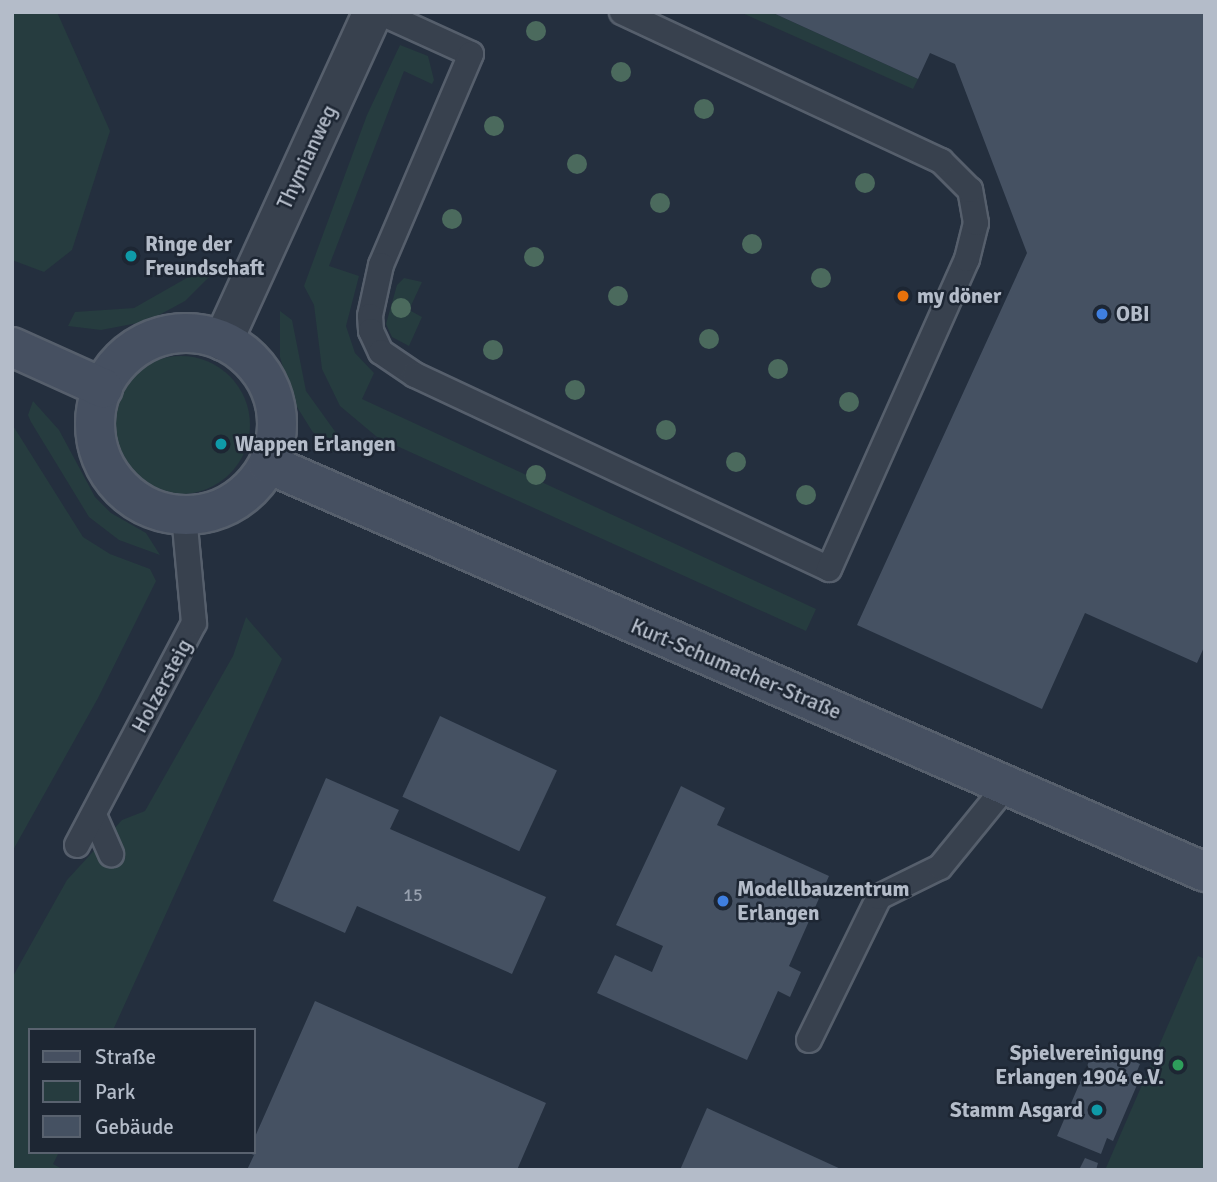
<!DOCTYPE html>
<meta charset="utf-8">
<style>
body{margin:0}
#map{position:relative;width:1217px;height:1182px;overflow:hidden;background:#242f3e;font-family:Signika,sans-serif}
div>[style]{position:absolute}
.green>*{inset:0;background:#263c3f}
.round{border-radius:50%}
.building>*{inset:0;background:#455162;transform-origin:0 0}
.roads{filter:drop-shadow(2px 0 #565f6c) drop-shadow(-2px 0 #565f6c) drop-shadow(0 2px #565f6c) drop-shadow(0 -2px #565f6c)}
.service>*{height:24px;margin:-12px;padding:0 12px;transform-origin:12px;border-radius:12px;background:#38414e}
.minor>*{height:38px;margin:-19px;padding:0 19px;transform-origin:19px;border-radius:19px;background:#38414e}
.secondary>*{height:38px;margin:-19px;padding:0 19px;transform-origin:19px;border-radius:19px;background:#465061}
.secondary>.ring{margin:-19px;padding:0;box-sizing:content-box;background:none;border:38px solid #465061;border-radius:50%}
.trees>*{width:20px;height:20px;margin:-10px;border-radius:50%;background:#4b6a5d}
.dots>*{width:19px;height:19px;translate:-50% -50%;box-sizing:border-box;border:4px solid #1d2633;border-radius:50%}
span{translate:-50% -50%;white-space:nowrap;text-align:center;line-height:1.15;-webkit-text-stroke:5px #1d2633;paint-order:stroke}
.number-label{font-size:18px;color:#98a1af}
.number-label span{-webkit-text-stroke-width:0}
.street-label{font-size:21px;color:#b4bcc9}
.poi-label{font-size:21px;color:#b4bcc9;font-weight:700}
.left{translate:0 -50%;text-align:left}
.right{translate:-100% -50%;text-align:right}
.frame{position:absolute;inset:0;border:14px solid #b4bcc9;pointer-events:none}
.legend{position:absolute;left:28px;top:1028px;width:228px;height:126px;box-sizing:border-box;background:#1d2633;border:2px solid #59626f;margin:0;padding:9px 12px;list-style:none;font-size:21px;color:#b4bcc9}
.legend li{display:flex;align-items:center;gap:14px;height:35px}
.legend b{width:35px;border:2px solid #59626f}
</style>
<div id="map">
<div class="green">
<i style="clip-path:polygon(12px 12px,57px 12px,110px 131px,72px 250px,44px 272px,12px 260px)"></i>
<i style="clip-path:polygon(740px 12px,771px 12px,918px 79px,913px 89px)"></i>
<i style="clip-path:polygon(400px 45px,428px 56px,434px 80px,432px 84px,404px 71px,329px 266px,359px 276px,346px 326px,355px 353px,374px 373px,362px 399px,816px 609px,806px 631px,377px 437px,340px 406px,322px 369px,314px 305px,304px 286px,367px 115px)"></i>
<i style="clip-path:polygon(192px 275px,209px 277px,185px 301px,148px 321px,101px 330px,68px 326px,75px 312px,134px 308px)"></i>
<i style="clip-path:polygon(404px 278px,422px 282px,409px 310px,422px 317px,409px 346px,392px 337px,386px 324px,397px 285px)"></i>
<i style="clip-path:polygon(280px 311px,292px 320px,306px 391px,339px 437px,333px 452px,312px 431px,292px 399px,280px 357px)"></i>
<i class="round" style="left:112px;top:356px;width:138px;height:138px"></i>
<i style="clip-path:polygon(33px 401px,59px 430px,95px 497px,111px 513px,146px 533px,160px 555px,119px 540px,89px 517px,31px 422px,28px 415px)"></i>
<i style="clip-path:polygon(12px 424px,83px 537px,110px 554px,150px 569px,156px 581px,98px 698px,12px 852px)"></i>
<i style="clip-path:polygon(246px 617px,282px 659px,113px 1030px,30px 1030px,30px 1152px,59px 1152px,53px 1164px,64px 1170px,12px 1170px,12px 978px,67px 880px,122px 820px,145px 811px,233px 656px)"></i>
<i style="clip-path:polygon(1198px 956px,1205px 959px,1205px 1170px,1105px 1170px)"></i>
</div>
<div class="building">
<i style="clip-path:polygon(771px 12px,1205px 12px,1205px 645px,1197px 663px,1085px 613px,1042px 709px,857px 625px,1027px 253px,955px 64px,930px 53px,918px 79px)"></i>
<i style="left:440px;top:716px;width:129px;height:89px;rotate:25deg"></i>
<i style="clip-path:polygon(326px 778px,399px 810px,390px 829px,546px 897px,512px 974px,357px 906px,345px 933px,273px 901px)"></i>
<i style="clip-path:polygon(681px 786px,725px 808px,717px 825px,829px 876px,789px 966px,801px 972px,790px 997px,778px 991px,747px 1060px,597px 993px,615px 955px,652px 972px,663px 946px,616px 925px)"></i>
<i style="clip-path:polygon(315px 1001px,546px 1103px,517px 1170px,247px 1170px,254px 1155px,246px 1152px,254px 1152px,254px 1139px)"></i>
<i style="clip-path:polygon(1096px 1045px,1140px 1064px,1132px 1083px,1137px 1085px,1113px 1141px,1107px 1138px,1101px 1154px,1057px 1136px)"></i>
<i style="clip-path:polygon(707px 1108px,843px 1170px,680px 1170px)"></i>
<i style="clip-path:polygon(1085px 1158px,1098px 1163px,1096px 1170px,1079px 1170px)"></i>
</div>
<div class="roads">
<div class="service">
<i style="left:379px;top:12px;width:101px;rotate:24.5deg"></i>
<i style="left:471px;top:54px;width:229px;rotate:113.1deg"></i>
<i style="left:381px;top:265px;width:52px;rotate:102.2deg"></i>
<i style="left:370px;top:316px;width:15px;rotate:86deg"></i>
<i style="left:371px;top:331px;width:23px;rotate:65deg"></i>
<i style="left:381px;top:352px;width:41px;rotate:34.1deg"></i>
<i style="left:415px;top:375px;width:457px;rotate:25.1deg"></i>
<i style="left:829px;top:569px;width:339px;rotate:-66deg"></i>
<i style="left:967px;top:259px;width:37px;rotate:-76deg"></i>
<i style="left:976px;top:223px;width:34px;rotate:-100deg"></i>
<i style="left:970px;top:190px;width:41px;rotate:-135deg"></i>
<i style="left:941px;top:161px;width:352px;rotate:-155deg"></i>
<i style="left:94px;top:815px;width:43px;rotate:66.4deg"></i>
<i style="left:77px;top:845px;width:251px;rotate:-62.2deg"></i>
<i style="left:194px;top:623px;width:108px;rotate:-95.3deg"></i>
<i style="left:809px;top:1040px;width:159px;rotate:-63.9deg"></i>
<i style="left:879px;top:897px;width:68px;rotate:-26.2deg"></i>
<i style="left:940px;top:867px;width:104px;rotate:-50.8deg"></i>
</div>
<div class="minor">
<i style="left:223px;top:341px;width:362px;rotate:-65.5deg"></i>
</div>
<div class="secondary">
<i class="ring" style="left:95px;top:333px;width:144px;height:144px"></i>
<i style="left:12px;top:347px;width:100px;rotate:24.3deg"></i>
<i style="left:268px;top:464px;width:1022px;rotate:23.53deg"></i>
</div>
</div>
<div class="trees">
<i style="left:536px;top:31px"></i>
<i style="left:621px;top:72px"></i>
<i style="left:704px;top:109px"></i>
<i style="left:494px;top:126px"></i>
<i style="left:577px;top:164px"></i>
<i style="left:865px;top:183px"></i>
<i style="left:660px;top:203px"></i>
<i style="left:452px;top:219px"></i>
<i style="left:752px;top:244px"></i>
<i style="left:534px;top:257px"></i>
<i style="left:821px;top:278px"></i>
<i style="left:618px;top:296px"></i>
<i style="left:401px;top:308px"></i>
<i style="left:709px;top:339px"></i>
<i style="left:493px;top:350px"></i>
<i style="left:778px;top:369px"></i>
<i style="left:575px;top:390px"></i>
<i style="left:849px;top:402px"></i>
<i style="left:666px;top:430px"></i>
<i style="left:736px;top:462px"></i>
<i style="left:536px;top:475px"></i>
<i style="left:806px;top:495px"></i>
</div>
<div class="dots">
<i style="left:131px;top:256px;background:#0f9aa8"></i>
<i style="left:903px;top:296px;background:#e8710a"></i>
<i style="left:1102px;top:314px;background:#3f7fe0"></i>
<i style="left:221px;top:444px;background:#0f9aa8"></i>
<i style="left:723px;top:901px;background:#3f7fe0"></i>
<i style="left:1178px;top:1065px;background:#2e9e5b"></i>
<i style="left:1097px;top:1110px;background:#0f9aa8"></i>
</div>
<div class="number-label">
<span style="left:413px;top:895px">15</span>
</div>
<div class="street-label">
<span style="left:307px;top:157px;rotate:-65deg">Thymianweg</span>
<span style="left:736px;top:669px;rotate:23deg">Kurt-Schumacher-Straße</span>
<span style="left:162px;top:686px;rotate:-62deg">Holzersteig</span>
</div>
<div class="poi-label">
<span class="left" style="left:145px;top:256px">Ringe der<br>Freundschaft</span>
<span class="left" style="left:917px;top:296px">my döner</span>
<span class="left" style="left:1116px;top:314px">OBI</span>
<span class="left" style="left:235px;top:444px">Wappen Erlangen</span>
<span class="left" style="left:737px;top:901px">Modellbauzentrum<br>Erlangen</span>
<span class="right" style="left:1164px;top:1065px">Spielvereinigung<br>Erlangen 1904 e.V.</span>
<span class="right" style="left:1083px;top:1110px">Stamm Asgard</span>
</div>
<div class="frame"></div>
<ul class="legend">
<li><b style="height:9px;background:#465061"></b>Straße</li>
<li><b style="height:19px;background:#263c3f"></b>Park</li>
<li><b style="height:19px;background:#455162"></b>Gebäude</li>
</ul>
</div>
